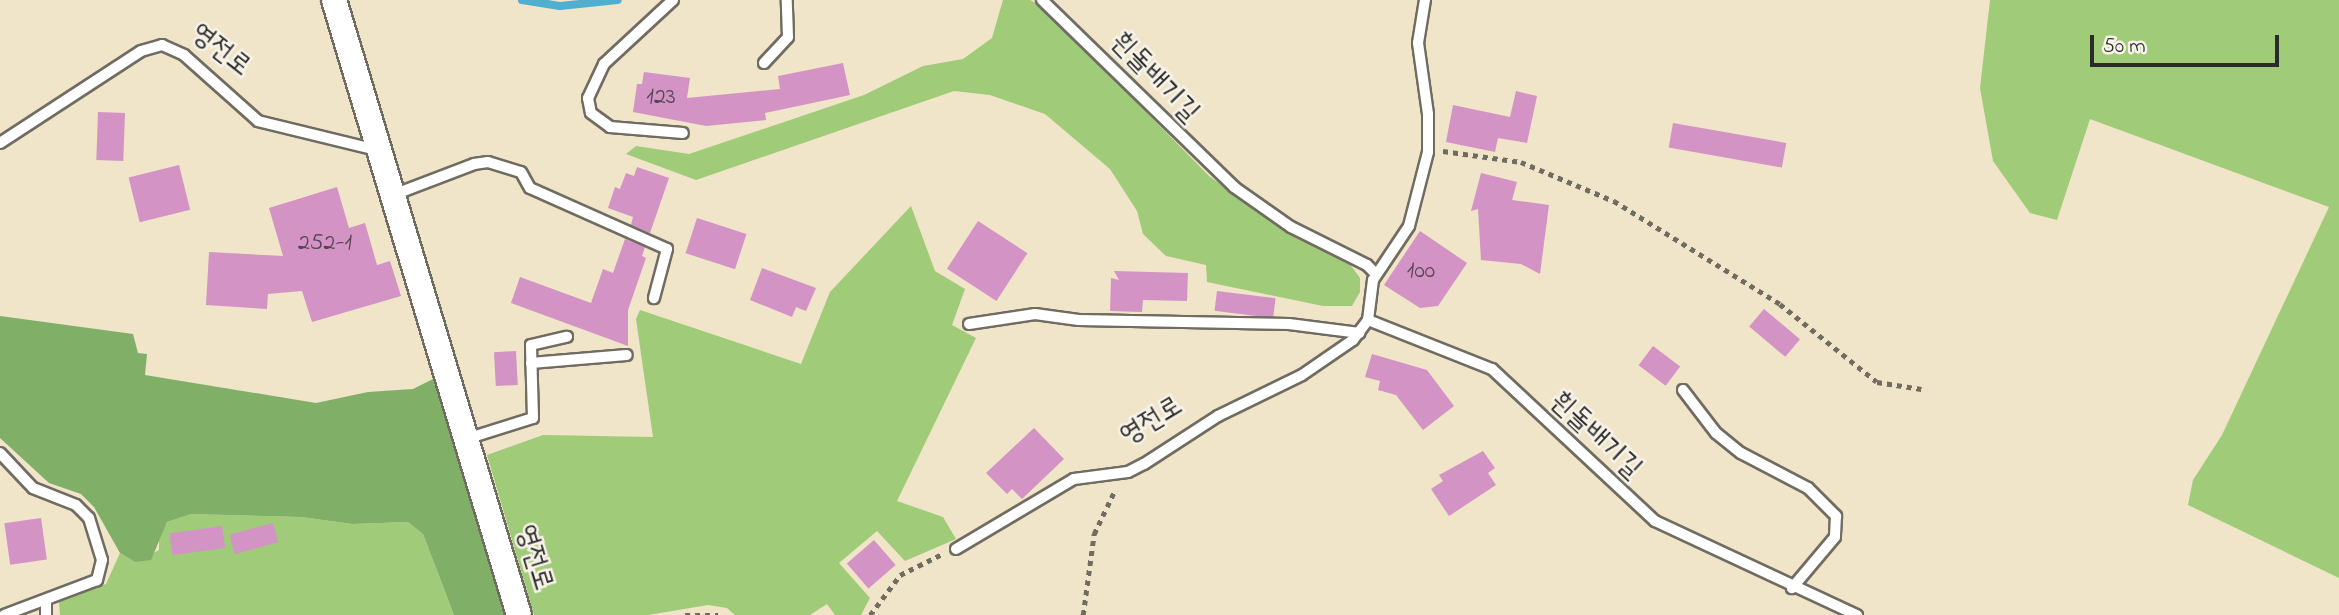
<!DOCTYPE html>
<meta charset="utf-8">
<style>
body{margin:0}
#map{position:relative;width:2339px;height:615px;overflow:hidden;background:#f0e4c9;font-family:"Indie Flower","Poor Story",sans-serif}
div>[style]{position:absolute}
.green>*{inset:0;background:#a0cb78}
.forest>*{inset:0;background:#80af68}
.stream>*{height:8px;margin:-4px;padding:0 4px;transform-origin:4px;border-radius:4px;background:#50afcf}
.building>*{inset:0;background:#d393c5;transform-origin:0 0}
.path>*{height:4.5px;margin-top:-2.25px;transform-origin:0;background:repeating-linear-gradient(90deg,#706c62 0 5px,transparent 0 10px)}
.roads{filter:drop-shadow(2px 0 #706c62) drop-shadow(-2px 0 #706c62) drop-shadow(0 2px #706c62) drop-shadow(0 -2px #706c62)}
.service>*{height:10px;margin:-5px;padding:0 5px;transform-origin:5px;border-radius:5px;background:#fff}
.tertiary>*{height:24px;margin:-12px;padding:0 12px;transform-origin:12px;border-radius:12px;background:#fff}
span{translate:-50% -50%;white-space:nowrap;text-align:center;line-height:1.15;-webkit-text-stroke:5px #f7f3e8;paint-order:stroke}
.number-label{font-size:24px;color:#554552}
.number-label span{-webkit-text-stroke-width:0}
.street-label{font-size:28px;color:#2b2b2b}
.scale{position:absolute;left:2090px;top:35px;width:189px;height:32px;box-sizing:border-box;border:4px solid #2b2b2b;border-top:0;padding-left:9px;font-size:21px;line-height:24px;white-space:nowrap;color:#2b2b2b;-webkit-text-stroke:5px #f7f3e8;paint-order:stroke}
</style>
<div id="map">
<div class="green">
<i style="clip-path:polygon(1003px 0,1030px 0,1044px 8px,1209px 176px,1278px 225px,1349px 263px,1360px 278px,1360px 292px,1352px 306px,1323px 306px,1207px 282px,1206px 265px,1166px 256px,1143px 234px,1137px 211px,1110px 169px,1045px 114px,990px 95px,954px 91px,696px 180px,626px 154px,636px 146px,689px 154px,864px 95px,923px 66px,963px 59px,992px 38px)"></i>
<i style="clip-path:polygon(1990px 0,2339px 0,2339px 578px,2188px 505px,2193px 480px,2222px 435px,2329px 207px,2090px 119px,2057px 220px,2030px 213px,1993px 161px,1980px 88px)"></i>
<i style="clip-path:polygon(911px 206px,935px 271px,965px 289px,952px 325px,976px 338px,897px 501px,943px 517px,956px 539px,905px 561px,877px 531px,839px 563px,870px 598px,861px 615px,835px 615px,827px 604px,810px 615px,735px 615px,727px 608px,708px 605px,648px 615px,534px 615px,487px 455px,543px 435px,653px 437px,636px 319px,640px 310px,801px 364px,830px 292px)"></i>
<i style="clip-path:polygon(191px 514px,301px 517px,352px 524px,408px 522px,423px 534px,454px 615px,60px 615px,59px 601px,106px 584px,120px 553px,135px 562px,159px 550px,159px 535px,167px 522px)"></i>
</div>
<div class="forest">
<i style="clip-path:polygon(0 316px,133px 334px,138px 353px,147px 354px,145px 375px,316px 403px,368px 392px,413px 389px,433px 379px,506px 615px,454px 615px,423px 534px,408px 522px,352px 524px,301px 517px,191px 514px,167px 522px,151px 560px,135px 562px,120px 553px,94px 507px,81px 494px,49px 483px,0 438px)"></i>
</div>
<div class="stream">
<i style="left:522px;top:0;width:38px;rotate:9deg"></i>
<i style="left:560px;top:6px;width:58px;rotate:-5.9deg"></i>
</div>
<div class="building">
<i style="clip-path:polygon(843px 63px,850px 95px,765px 113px,766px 120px,706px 126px,633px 112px,637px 84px,642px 84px,644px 72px,690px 78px,687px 98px,780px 89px,778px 76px)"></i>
<i style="clip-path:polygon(1516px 91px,1537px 96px,1527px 143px,1498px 138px,1495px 152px,1446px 142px,1453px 105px,1510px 117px)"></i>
<i style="left:98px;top:112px;width:27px;height:48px;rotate:2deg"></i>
<i style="left:1673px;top:123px;width:115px;height:25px;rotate:10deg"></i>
<i style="left:179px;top:165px;width:46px;height:52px;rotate:76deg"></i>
<i style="clip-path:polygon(637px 167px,669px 178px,650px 233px,631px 225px,633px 217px,608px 208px,615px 187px,620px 189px,626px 173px,634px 176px)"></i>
<i style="clip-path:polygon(1481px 173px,1517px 182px,1512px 200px,1549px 205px,1540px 274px,1521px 264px,1481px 260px,1478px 209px,1471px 211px)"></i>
<i style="clip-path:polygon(337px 187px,349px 228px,365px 223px,377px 265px,390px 261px,401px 296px,312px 322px,302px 291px,268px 294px,267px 309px,206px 305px,209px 252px,283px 256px,269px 208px)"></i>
<i style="left:697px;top:218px;width:52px;height:37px;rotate:18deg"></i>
<i style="left:978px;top:221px;width:59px;height:57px;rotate:33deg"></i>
<i style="clip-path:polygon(1420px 231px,1467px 263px,1438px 306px,1420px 308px,1384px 285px)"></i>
<i style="clip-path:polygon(625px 239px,645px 247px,642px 256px,646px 258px,628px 310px,628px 346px,511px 303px,520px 277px,591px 303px,603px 269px,613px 273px)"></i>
<i style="clip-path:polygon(762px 268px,816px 288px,806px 311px,796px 307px,792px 317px,750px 300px)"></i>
<i style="clip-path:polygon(1114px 271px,1188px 273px,1187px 301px,1143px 300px,1142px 312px,1110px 311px,1111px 278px,1119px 280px)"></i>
<i style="left:1217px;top:291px;width:59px;height:20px;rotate:7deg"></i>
<i style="left:1764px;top:309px;width:47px;height:23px;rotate:40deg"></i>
<i style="left:1653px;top:346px;width:34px;height:24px;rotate:37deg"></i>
<i style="left:516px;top:351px;width:34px;height:22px;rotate:87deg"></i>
<i style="clip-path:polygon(1372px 354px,1427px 370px,1454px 406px,1423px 430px,1396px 395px,1378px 390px,1380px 381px,1365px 377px)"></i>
<i style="clip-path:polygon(1034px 428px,1064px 459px,1022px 499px,1012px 489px,1007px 494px,986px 473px)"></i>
<i style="clip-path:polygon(1483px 451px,1495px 468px,1488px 473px,1496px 485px,1449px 516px,1431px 489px,1443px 481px,1439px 475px)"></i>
<i style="left:41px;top:518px;width:42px;height:37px;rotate:82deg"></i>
<i style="left:273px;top:523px;width:20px;height:45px;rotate:75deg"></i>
<i style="left:222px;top:526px;width:22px;height:53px;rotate:82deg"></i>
<i style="left:874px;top:540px;width:33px;height:36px;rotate:49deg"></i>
</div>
<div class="path">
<i style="left:1443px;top:151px;width:79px;rotate:8deg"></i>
<i style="left:1521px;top:162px;width:101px;rotate:22.8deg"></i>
<i style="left:1614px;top:201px;width:195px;rotate:31.8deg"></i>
<i style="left:1780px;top:304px;width:124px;rotate:38.8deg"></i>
<i style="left:1877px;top:382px;width:45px;rotate:9deg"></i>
<i style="left:685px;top:615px;width:33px"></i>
<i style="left:870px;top:615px;width:50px;rotate:-53.1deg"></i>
<i style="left:900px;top:575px;width:47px;rotate:-26.6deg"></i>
<i style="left:1083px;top:615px;width:82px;rotate:-82.3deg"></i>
<i style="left:1094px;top:534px;width:49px;rotate:-64.5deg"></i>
</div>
<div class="roads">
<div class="service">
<i style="left:673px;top:0;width:94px;rotate:137.2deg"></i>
<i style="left:604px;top:64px;width:38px;rotate:115deg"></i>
<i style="left:588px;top:98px;width:15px;rotate:79deg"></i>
<i style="left:591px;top:113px;width:24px;rotate:36deg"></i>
<i style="left:610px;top:127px;width:73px;rotate:4.7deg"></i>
<i style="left:1042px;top:0;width:268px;rotate:44.2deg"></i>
<i style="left:1234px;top:187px;width:70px;rotate:35.1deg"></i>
<i style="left:1291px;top:227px;width:85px;rotate:26.6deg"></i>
<i style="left:1367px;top:265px;width:13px;rotate:45deg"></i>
<i style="left:764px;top:63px;width:35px;rotate:-47deg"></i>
<i style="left:788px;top:37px;width:37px;rotate:-92deg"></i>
<i style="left:0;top:143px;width:168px;rotate:-33.1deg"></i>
<i style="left:141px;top:51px;width:22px;rotate:-16deg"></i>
<i style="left:162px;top:45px;width:24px;rotate:24deg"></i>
<i style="left:184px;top:55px;width:99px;rotate:41.7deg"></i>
<i style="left:258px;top:121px;width:122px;rotate:13.7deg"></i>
<i style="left:393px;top:195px;width:87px;rotate:-20.9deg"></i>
<i style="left:474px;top:164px;width:14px;rotate:-8deg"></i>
<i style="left:488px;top:162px;width:34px;rotate:17deg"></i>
<i style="left:521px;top:172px;width:18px;rotate:61deg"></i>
<i style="left:530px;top:188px;width:150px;rotate:24deg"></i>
<i style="left:667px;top:249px;width:51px;rotate:104.9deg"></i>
<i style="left:1368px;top:320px;width:133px;rotate:21.6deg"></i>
<i style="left:1492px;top:369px;width:223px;rotate:43deg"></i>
<i style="left:1655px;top:521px;width:223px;rotate:25deg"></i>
<i style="left:969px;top:324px;width:67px;rotate:-8.6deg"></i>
<i style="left:1035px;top:314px;width:44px;rotate:7.8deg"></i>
<i style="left:1079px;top:320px;width:210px;rotate:1.1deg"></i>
<i style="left:1289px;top:324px;width:71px;rotate:7.3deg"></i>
<i style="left:531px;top:363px;width:96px;rotate:-4.8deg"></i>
<i style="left:1683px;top:390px;width:54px;rotate:52.5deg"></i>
<i style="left:1716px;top:433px;width:32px;rotate:39deg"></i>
<i style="left:1741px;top:453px;width:76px;rotate:27.6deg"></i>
<i style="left:1808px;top:488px;width:40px;rotate:45deg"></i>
<i style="left:1836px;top:516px;width:21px;rotate:93deg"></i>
<i style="left:1835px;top:537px;width:67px;rotate:130.1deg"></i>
<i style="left:466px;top:439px;width:70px;rotate:-17.4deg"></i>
<i style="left:533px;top:418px;width:73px;rotate:-91.6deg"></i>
<i style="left:531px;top:345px;width:37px;rotate:-13deg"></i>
<i style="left:0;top:453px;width:48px;rotate:46.7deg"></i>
<i style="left:33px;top:488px;width:46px;rotate:21.6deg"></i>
<i style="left:76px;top:505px;width:18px;rotate:45deg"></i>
<i style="left:89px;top:518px;width:44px;rotate:72.8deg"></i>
<i style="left:102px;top:560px;width:21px;rotate:104deg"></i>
<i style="left:97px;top:580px;width:99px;rotate:159.4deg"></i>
<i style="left:956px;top:549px;width:137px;rotate:-30.7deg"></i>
<i style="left:1074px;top:479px;width:54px;rotate:-7.4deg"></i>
<i style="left:1128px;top:472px;width:18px;rotate:-27deg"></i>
<i style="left:1144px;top:464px;width:88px;rotate:-33deg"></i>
<i style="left:1218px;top:416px;width:93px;rotate:-26deg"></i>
<i style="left:1302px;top:375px;width:62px;rotate:-34.5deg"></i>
<i style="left:1353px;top:340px;width:25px;rotate:-53deg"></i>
<i style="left:1368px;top:320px;width:40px;rotate:-82.9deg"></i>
<i style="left:1373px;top:280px;width:65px;rotate:-56.3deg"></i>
<i style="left:1409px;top:226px;width:76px;rotate:-75.6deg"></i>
<i style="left:1428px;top:152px;width:38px;rotate:-90deg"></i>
<i style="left:1428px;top:114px;width:72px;rotate:-98deg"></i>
<i style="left:1418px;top:43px;width:44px;rotate:-80.8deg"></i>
<i style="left:46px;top:600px;width:15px;rotate:90deg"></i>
</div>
<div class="tertiary">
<i style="left:334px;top:0;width:642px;rotate:73.26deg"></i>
</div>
</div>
<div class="number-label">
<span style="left:661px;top:98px">123</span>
<span style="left:325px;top:244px">252-1</span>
<span style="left:1421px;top:272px">100</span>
</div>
<div class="street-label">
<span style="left:220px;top:51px;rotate:38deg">영전로</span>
<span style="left:1154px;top:78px;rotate:46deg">흰돌배기길</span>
<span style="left:1152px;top:422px;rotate:-31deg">영전로</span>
<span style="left:1595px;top:436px;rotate:43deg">흰돌배기길</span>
<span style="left:533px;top:558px;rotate:73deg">영전로</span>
</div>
<div class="scale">50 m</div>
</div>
